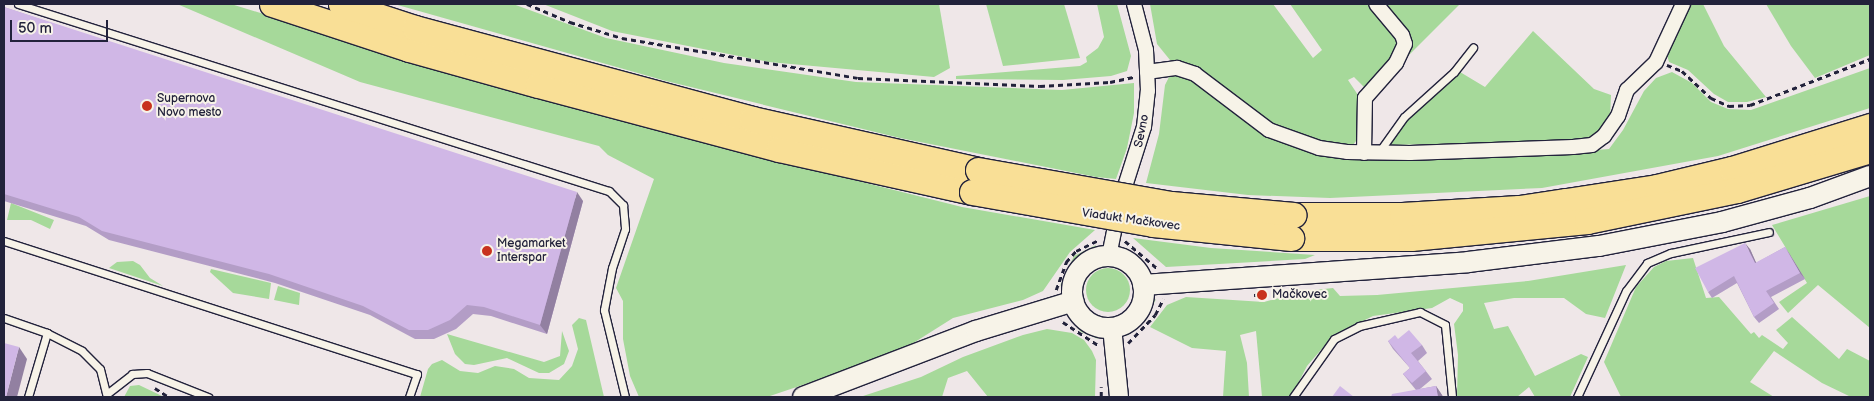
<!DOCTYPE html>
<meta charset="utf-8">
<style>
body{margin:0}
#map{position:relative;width:1874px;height:401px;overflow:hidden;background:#efe7e8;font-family:"Balsamiq Sans",sans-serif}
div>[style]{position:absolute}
.green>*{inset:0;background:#a6d99a}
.round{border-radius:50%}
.path>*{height:2.5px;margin-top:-1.25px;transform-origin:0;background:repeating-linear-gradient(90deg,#22223b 0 5px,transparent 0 9px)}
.roads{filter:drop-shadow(1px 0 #22223b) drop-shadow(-1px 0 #22223b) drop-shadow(0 1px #22223b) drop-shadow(0 -1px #22223b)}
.service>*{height:7px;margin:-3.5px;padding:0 3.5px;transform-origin:3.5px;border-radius:3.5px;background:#f7f3e8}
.minor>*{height:14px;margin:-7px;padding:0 7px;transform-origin:7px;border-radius:7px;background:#f7f3e8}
.tertiary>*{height:18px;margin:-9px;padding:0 9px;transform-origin:9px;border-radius:9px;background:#f7f3e8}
.secondary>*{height:20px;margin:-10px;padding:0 10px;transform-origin:10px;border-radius:10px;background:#f7f3e8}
.secondary>.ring{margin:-10px;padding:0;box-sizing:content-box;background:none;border:20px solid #f7f3e8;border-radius:50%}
.motorway>*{height:25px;margin:-12.5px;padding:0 12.5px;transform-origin:12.5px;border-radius:12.5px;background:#f9df96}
.bridges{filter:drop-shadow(1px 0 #22223b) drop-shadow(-1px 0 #22223b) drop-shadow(0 1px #22223b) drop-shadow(0 -1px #22223b)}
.motorway-bridge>*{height:25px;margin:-12.5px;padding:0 12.5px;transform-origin:12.5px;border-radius:12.5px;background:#f9df96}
.wall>*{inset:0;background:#b39dc6}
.shaded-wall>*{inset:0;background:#9280a1}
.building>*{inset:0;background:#d0b7e6}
.dots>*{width:14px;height:14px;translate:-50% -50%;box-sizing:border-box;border:2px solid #f7f3e8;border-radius:50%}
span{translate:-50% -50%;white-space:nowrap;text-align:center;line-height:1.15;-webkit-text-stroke:4px #f7f3e8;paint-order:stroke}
.poi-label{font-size:12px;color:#22223b}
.left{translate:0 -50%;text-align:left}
.street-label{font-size:12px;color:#22223b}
.frame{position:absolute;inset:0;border:5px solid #22223b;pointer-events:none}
.scale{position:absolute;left:10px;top:20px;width:98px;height:22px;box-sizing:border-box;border:2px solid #22223b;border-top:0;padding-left:6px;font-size:15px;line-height:18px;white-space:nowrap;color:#22223b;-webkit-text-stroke:4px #f7f3e8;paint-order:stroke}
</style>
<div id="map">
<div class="green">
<i style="clip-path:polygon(177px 4px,231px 4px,525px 94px,670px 134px,962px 207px,1095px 230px,1070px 252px,1043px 291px,1023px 300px,953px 318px,907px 347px,838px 373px,767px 397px,639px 397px,630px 376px,623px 339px,623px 301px,616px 288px,654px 179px,608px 155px,599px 146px,360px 82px)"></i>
<i style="clip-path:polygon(394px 4px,513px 4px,606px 38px,724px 63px,856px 82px,1062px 90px,1134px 83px,1134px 113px,1127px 148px,1116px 179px,1096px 177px,900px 138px,666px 81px)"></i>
<i style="clip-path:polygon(543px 4px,939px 4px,950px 68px,934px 77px,769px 62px,612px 31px)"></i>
<i style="clip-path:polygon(986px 4px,1064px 4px,1080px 58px,1003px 66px)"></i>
<i style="clip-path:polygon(1097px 4px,1117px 4px,1131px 56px,1127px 71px,1111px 76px,1063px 80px,956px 79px,956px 76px,1080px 66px,1087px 62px,1086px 57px,1098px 48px,1104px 37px)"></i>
<i style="clip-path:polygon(1150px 4px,1273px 4px,1313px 58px,1322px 50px,1290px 4px,1371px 4px,1399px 38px,1399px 53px,1367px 90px,1354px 77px,1348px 80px,1360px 98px,1359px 137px,1353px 145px,1327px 143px,1271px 124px,1188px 64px,1170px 60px,1157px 44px)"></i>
<i style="clip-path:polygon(1380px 4px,1460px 4px,1408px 56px)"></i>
<i style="clip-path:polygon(1689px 4px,1703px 4px,1724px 46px,1766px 97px,1747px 102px,1728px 102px,1714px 94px,1688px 70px,1669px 62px,1667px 55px)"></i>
<i style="clip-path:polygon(1766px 4px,1870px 4px,1870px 55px,1815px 78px,1791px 46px)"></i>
<i style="clip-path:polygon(1533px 31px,1594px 89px,1611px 95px,1610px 119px,1592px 138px,1578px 141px,1390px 145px,1389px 142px,1409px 118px,1460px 72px,1485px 87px)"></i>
<i style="clip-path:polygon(1870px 68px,1870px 108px,1718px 156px,1542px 188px,1330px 198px,1248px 195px,1146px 183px,1159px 134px,1165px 85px,1171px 73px,1188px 77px,1274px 139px,1303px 150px,1354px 159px,1507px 157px,1609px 149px,1623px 130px,1644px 91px,1656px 78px,1672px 72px,1692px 83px,1711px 102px,1728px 109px,1751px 110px)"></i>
<i style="clip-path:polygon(1870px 196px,1870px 328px,1818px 285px,1788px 313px,1779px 302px,1807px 283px,1772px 225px)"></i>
<i style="clip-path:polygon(11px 203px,54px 220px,50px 229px,31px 220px,7px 220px)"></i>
<i style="clip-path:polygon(1133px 238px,1211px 248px,1315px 255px,1305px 259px,1166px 267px)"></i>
<i style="clip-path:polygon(1096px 245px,1091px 254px,1060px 286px,1074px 256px)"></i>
<i style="clip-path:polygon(1693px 258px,1706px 298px,1719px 297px,1751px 334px,1754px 332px,1759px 338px,1762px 335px,1783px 349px,1788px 343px,1776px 330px,1792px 317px,1839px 359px,1847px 349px,1870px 361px,1870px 397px,1851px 397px,1822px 383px,1774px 351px,1750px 382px,1774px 397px,1621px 397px,1604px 362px,1636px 287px,1654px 267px,1666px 261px)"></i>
<i style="clip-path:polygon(133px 261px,140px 265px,150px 278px,163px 286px,109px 268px,117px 262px)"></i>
<i style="clip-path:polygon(1626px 265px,1605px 318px,1586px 314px,1564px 298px,1514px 298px,1484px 303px,1494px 329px,1508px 326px,1535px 376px,1581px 354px,1588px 357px,1570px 397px,1535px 397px,1529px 387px,1517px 397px,1457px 397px,1458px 355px,1454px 324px,1463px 311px,1463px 304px,1450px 298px,1432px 308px,1373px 316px,1333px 336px,1307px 366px,1291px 397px,1262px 397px,1256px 331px,1240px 335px,1247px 363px,1249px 397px,1223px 397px,1226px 351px,1192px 348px,1150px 327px,1167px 305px,1186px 297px,1264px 302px,1305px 291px,1333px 288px,1340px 296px,1377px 295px,1528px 281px)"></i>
<i class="round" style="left:1086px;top:268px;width:44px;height:44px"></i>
<i style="clip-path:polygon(211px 269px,271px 283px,269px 299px,233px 293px,210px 272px)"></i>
<i style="clip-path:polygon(278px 286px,300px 293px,299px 305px,274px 300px)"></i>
<i style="clip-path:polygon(1156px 299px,1146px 320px,1127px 336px,1130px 325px,1139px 319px,1145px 306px)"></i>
<i style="clip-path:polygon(1075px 316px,1094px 329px,1098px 339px,1081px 332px,1069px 318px)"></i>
<i style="clip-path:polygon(579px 318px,586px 320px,604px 397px,420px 397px,428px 369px,432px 364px,442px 360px,460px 371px,478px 373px,495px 366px,514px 369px,529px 378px,559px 380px,572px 366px,578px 349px,572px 325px)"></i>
<i style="clip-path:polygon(1047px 329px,1072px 333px,1084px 340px,1092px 351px,1096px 360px,1095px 397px,988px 397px,967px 371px,948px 378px,942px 397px,860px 397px,921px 377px,963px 357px,1023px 335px)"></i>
<i style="clip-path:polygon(562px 331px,569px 351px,564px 364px,549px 373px,539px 373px,507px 358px,474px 365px,465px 364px,455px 354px,447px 334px,544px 362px,560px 356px)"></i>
<i style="clip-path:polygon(139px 385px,162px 396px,163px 397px,124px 397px,130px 386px)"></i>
</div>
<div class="path">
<i style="left:527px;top:4px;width:47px;rotate:22.7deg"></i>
<i style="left:570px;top:22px;width:54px;rotate:17.1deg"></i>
<i style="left:622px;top:38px;width:239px;rotate:9.6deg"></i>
<i style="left:858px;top:78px;width:182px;rotate:2.5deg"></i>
<i style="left:1040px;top:86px;width:70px;rotate:-3.3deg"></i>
<i style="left:1110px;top:82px;width:25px;rotate:-12deg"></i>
<i style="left:1667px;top:65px;width:16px;rotate:22deg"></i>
<i style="left:1682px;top:71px;width:40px;rotate:43deg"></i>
<i style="left:1711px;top:98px;width:20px;rotate:24deg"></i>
<i style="left:1729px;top:106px;width:21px;rotate:-3deg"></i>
<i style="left:1750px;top:105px;width:129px;rotate:-21deg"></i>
<i style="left:1125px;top:241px;width:42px;rotate:40.2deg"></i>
<i style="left:1056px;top:290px;width:30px;rotate:-70deg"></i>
<i style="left:1066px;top:262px;width:15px;rotate:-48deg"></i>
<i style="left:1076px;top:251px;width:25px;rotate:-26deg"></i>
<i style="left:1254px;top:295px;width:17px;rotate:-3deg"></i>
<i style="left:1063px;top:322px;width:42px;rotate:33.3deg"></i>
<i style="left:1128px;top:343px;width:39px;rotate:-46deg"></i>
<i style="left:1155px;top:315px;width:18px;rotate:-63deg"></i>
<i style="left:155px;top:388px;width:17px;rotate:33deg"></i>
<i style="left:1101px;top:397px;width:10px;rotate:-90deg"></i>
</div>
<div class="roads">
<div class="service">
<i style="left:18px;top:4px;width:620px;rotate:17.56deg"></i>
<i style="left:609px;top:191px;width:20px;rotate:45deg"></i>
<i style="left:623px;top:205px;width:24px;rotate:85deg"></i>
<i style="left:625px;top:229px;width:41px;rotate:108.4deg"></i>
<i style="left:612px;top:268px;width:43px;rotate:100.8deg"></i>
<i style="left:604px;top:310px;width:89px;rotate:76.4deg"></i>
<i style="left:1379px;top:152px;width:43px;rotate:-54.5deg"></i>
<i style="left:1404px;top:117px;width:67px;rotate:-42deg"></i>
<i style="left:1454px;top:72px;width:31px;rotate:-52deg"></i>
<i style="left:4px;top:241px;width:434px;rotate:17.9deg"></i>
<i style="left:417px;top:374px;width:24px;rotate:109deg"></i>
<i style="left:4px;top:318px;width:46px;rotate:19.2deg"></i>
<i style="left:47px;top:333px;width:39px;rotate:27deg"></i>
<i style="left:82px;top:351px;width:25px;rotate:45deg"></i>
<i style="left:100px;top:369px;width:29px;rotate:76deg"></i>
<i style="left:108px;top:393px;width:31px;rotate:-38deg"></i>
<i style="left:132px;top:374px;width:15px;rotate:-4deg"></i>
<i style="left:147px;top:373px;width:66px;rotate:21.5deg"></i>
<i style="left:28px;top:397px;width:67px;rotate:-73.5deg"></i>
<i style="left:1293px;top:397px;width:71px;rotate:-54.7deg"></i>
<i style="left:1334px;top:339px;width:28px;rotate:-27deg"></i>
<i style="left:1359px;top:326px;width:63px;rotate:-12.9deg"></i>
<i style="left:1420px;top:312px;width:28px;rotate:27deg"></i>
<i style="left:1445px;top:325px;width:72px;rotate:84.4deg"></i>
<i style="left:1577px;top:397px;width:117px;rotate:-65.2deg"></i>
<i style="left:1626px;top:291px;width:35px;rotate:-53deg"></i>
<i style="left:1647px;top:263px;width:26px;rotate:-23deg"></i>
<i style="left:1671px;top:253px;width:100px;rotate:-12.1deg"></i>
</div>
<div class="minor">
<i style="left:1147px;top:72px;width:30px;rotate:-8deg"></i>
<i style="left:1177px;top:68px;width:19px;rotate:18deg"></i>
<i style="left:1195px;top:74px;width:93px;rotate:37.1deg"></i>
<i style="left:1269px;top:130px;width:53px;rotate:19.8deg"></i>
<i style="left:1319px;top:148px;width:28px;rotate:8deg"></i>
<i style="left:1347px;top:152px;width:63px;rotate:0.9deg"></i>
<i style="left:1410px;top:153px;width:163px;rotate:-2.1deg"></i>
<i style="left:1573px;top:147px;width:19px;rotate:-6deg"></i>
<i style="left:1592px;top:145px;width:15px;rotate:-37deg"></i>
<i style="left:1604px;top:136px;width:24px;rotate:-55deg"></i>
<i style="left:1618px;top:116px;width:28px;rotate:-71deg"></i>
<i style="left:1627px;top:90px;width:40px;rotate:-44deg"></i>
<i style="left:1656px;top:62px;width:64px;rotate:-65deg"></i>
<i style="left:1364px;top:153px;width:55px;rotate:-89deg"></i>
<i style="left:1365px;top:98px;width:47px;rotate:-48.5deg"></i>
<i style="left:1396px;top:63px;width:21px;rotate:-65deg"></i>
<i style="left:1405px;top:44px;width:9px;rotate:-108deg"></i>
<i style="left:1402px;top:35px;width:40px;rotate:-130deg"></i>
<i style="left:1109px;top:256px;width:55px;rotate:-78.5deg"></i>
<i style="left:1120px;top:202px;width:79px;rotate:-72.3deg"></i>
<i style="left:1144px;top:127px;width:36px;rotate:-84deg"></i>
<i style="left:1148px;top:91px;width:41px;rotate:-92.8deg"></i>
<i style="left:1146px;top:50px;width:48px;rotate:-104.6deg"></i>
</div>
<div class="tertiary">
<i style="left:1112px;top:327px;width:70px;rotate:84.3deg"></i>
</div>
<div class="secondary">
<i class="ring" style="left:1072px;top:256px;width:52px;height:52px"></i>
<i style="left:1143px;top:285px;width:326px;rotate:-4deg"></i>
<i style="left:1468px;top:262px;width:132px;rotate:-7deg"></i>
<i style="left:1599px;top:246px;width:125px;rotate:-11deg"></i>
<i style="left:1722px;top:222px;width:91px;rotate:-15.3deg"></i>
<i style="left:1810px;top:198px;width:64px;rotate:-20.1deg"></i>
<i style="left:803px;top:397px;width:185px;rotate:-20.9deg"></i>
<i style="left:976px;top:331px;width:102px;rotate:-17deg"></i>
</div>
<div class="motorway">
<i style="left:272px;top:4px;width:144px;rotate:18.2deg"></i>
<i style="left:409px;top:49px;width:134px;rotate:15.6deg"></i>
<i style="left:538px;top:85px;width:249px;rotate:14.9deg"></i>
<i style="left:779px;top:149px;width:198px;rotate:12.6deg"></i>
<i style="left:341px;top:4px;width:78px;rotate:18deg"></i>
<i style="left:415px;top:28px;width:349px;rotate:15.1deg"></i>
<i style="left:752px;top:119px;width:232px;rotate:12.7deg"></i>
<i style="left:1294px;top:215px;width:108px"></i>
<i style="left:1402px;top:215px;width:117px;rotate:-3.4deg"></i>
<i style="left:1519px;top:208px;width:48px;rotate:-8.5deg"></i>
<i style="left:1566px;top:201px;width:92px;rotate:-8.7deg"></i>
<i style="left:1657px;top:187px;width:77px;rotate:-13.5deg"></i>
<i style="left:1732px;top:169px;width:145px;rotate:-17.3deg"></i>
<i style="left:1291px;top:238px;width:120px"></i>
<i style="left:1411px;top:238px;width:177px;rotate:-5.5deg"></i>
<i style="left:1587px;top:221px;width:153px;rotate:-11.7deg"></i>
<i style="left:1737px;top:190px;width:139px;rotate:-16.7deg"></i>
</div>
</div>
<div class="bridges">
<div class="motorway-bridge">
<i style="left:978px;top:170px;width:196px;rotate:10deg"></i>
<i style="left:1171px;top:204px;width:123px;rotate:5.1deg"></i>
<i style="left:972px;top:192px;width:184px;rotate:10deg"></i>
<i style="left:1153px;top:224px;width:139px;rotate:5.8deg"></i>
</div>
</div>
<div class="wall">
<i style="clip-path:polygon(4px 7px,583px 201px,547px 334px,491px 316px,473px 314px,456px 329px,434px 339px,415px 339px,370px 315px,275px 283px,109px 240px,86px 226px,4px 201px)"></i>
<i style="clip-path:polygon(1785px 247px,1805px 279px,1771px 297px,1779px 309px,1759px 323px,1754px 317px,1737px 283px,1712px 298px,1708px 292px,1750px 249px,1756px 263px)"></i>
<i style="clip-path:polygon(1398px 339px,1422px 345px,1427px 353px,1418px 361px,1432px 379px,1420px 389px,1436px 386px,1442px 395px,1443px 397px,1391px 397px,1416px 390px,1403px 374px,1410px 368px,1393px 349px,1388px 341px)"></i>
</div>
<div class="shaded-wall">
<i style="clip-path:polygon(577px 192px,583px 201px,547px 334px,540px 325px)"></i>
<i style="clip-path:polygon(1745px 243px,1750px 249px,1759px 269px,1755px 263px)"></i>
<i style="clip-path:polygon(1785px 247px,1789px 253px,1805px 279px,1800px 273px)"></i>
<i style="clip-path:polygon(19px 347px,27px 359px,17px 397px,6px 397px)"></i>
<i style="clip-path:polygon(1436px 386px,1442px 395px,1443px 397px,1438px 397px)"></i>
</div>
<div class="building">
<i style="clip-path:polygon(4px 7px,577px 192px,540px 325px,484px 307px,467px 305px,450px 320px,428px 330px,409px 330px,363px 306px,269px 274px,102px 231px,79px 217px,4px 194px)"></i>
<i style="clip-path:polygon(1745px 243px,1755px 263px,1785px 247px,1800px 273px,1766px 291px,1774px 303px,1754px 317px,1734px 276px,1708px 292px,1695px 268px)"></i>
<i style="clip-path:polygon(1409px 330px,1422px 345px,1411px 353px,1426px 371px,1412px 383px,1403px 374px,1410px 368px,1388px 341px,1395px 335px,1398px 339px)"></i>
<i style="clip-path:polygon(4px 343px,19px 347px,6px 397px,4px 397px)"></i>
<i style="clip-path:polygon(1340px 386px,1354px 397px,1332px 397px)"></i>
<i style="clip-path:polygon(1436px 386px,1438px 397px,1391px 397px,1392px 394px)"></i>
</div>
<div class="dots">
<i style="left:147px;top:106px;background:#c8321e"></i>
<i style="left:487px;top:251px;background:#c8321e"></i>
<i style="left:1262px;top:295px;background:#c8321e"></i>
</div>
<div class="poi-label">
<span class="left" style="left:157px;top:106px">Supernova<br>Novo mesto</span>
<span class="left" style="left:497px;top:251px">Megamarket<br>Interspar</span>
<span class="left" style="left:1272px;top:295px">Mačkovec</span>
</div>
<div class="street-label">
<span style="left:1142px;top:131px;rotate:-79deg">Sevno</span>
<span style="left:1131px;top:220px;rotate:8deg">Viadukt Mačkovec</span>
</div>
<div class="frame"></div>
<div class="scale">50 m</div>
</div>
